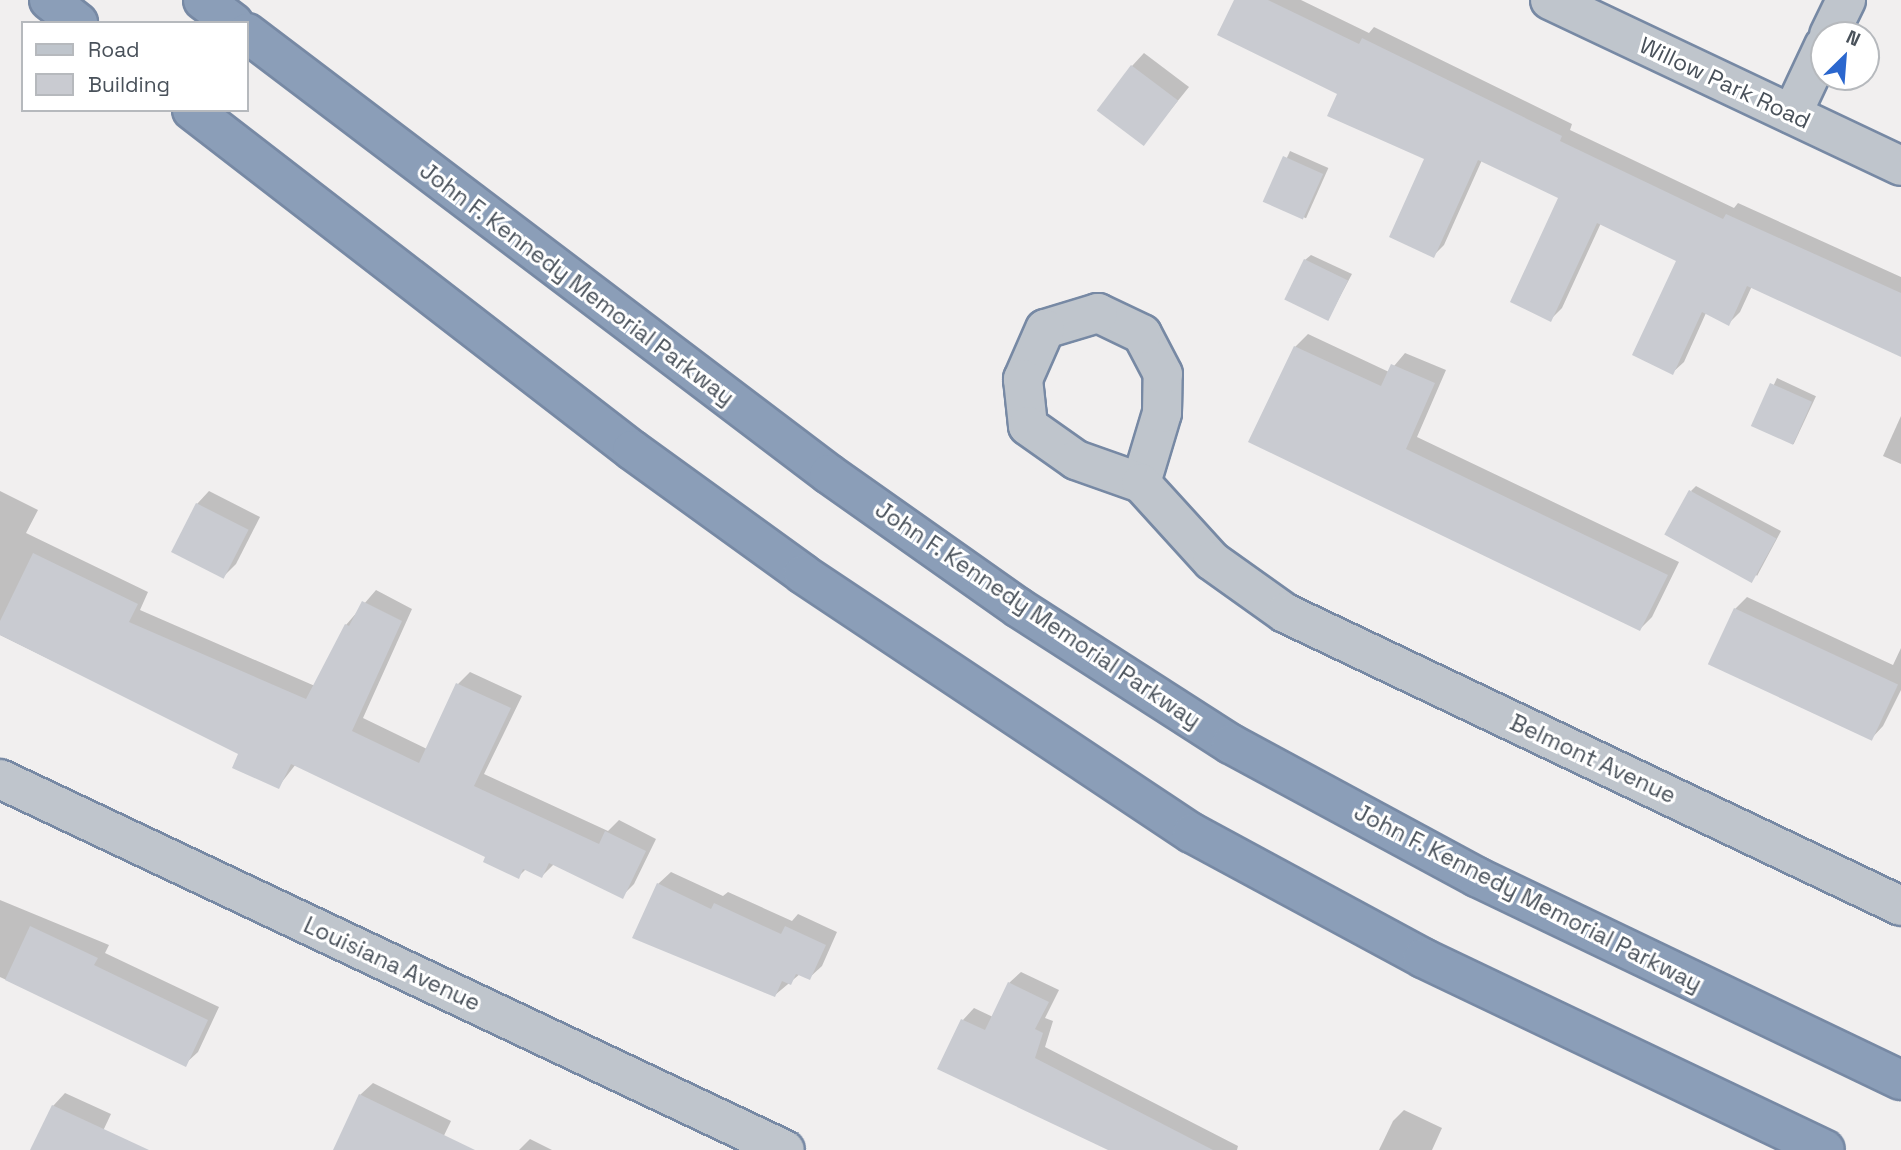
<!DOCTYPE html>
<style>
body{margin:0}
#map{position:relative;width:1901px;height:1150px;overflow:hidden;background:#f1efef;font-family:"Space Grotesk",sans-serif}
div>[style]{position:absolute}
.shadow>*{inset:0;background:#0003;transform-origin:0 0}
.building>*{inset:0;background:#c9cbd1;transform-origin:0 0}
.roads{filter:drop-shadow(2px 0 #7789a4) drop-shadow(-2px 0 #7789a4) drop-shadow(0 2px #7789a4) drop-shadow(0 -2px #7789a4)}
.minor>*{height:38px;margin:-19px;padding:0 19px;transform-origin:19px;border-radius:19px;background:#bfc5cc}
.highway>*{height:38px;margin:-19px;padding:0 19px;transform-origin:19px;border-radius:19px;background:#8b9eb8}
span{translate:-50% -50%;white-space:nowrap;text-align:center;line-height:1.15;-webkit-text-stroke:6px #fff;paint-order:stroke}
.street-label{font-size:23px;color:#49515a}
.legend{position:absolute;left:21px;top:21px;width:228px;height:91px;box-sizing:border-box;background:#fff;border:2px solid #b6b9bd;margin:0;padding:9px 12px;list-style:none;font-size:21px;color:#49515a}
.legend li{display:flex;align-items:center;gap:14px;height:35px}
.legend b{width:35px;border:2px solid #b6b9bd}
.north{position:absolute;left:1810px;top:21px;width:70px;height:70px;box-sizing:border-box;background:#fff;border:2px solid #b6b9bd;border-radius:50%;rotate:25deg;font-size:19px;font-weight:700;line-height:28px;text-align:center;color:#49515a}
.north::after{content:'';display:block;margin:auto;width:24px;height:32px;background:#2b67ce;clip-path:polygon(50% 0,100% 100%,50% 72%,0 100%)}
</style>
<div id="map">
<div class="shadow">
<i style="clip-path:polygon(1236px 0,1301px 0,1369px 33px,1374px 27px,1572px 124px,1570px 130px,1734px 208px,1738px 203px,1901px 277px,1901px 355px,1752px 286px,1740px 312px,1728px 324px,1706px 313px,1684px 362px,1672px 373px,1678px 260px,1601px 223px,1562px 308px,1550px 320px,1561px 197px,1482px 160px,1444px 245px,1433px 256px,1427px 159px,1339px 93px)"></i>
<i style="clip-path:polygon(1144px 53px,1189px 87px,1143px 144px,1132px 66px)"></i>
<i style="left:1290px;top:151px;width:42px;height:55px;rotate:24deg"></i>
<i style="clip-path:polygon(1311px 255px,1352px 274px,1328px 319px,1305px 260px)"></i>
<i style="clip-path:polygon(1308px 334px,1389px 372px,1405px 353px,1446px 370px,1417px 437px,1679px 562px,1652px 617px,1640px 629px,1251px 441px,1295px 347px)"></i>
<i style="left:1777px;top:378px;width:43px;height:53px;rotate:25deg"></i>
<i style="clip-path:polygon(1901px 416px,1901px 464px,1883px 456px)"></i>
<i style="clip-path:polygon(1696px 486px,1781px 531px,1757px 576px,1691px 491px)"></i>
<i style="clip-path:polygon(0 491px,38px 510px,26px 533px,148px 592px,140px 610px,315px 686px,346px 625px,376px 590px,412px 609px,363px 718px,427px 749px,458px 684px,470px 672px,522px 696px,484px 774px,608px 831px,619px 820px,656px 839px,634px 884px,622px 896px,555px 863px,542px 876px,526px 869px,518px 877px,487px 856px,296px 764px,278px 787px,241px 753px,0 635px)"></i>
<i style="clip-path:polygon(209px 491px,260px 517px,236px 564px,223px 577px,197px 504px)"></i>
<i style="clip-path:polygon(1747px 597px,1893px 665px,1901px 648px,1901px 690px,1883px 726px,1871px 739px,1735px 609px)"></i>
<i style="clip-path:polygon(671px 872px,723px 896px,728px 892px,792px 921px,798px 914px,837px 932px,822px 966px,809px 978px,800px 974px,775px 995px,658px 884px)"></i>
<i style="clip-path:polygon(0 900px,109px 945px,105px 953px,219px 1007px,198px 1052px,185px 1064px,0 977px)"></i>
<i style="clip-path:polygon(1021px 972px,1059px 990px,1045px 1018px,1053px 1021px,1045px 1047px,1238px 1146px,1237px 1150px,1111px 1150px,939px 1068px,963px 1020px,974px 1008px,993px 1017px,1009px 983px)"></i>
<i style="clip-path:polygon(373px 1083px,451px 1121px,437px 1150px,361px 1150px,360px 1095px)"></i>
<i style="clip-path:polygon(65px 1093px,111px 1114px,94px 1150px,32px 1150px,53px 1106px)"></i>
<i style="clip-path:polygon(1404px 1110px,1442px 1128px,1432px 1150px,1379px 1150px,1393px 1121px)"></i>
<i style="clip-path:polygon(530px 1139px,552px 1150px,519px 1150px)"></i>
</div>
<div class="building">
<i style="clip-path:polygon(1234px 0,1268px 0,1359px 44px,1362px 38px,1562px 136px,1560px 141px,1723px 219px,1726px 214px,1901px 293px,1901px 357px,1747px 286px,1729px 326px,1702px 312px,1673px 375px,1632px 355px,1676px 261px,1597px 223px,1551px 322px,1510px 302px,1558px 198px,1478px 160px,1434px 258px,1389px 237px,1424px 159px,1327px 116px,1337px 94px,1217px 35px)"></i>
<i style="left:1131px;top:65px;width:59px;height:57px;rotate:37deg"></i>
<i style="left:1283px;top:156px;width:44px;height:50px;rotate:24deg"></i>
<i style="left:1304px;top:259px;width:49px;height:45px;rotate:26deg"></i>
<i style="clip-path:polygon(1294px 346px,1381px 386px,1391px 364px,1435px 383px,1406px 449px,1668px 575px,1640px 631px,1248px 442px)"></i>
<i style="left:1770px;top:383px;width:46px;height:47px;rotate:24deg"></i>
<i style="left:1689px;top:490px;width:100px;height:51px;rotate:29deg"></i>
<i style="left:196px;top:503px;width:59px;height:55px;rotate:27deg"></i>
<i style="clip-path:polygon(33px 553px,138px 604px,129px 622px,306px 699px,345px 624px,349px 626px,362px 601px,402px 621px,352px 731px,419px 763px,456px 683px,511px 708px,474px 786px,599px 844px,605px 831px,646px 851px,623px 899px,549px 863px,542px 878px,523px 869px,519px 879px,483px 862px,485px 857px,291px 764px,279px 789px,232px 768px,238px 754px,0 635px,0 621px)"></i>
<i style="left:1734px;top:608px;width:181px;height:62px;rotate:25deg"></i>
<i style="clip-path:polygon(657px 883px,711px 909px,714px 903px,781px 934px,785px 926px,826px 945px,810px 980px,796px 974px,791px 985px,782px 981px,775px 997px,632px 938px)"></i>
<i style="clip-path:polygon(30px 926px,98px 958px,94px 965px,208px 1020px,186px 1067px,5px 980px)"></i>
<i style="clip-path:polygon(1008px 982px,1049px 1002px,1035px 1029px,1043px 1033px,1035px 1058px,1213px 1150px,1108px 1150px,937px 1069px,961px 1019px,985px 1030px)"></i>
<i style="clip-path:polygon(359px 1094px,475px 1150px,333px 1150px)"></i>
<i style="clip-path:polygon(52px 1105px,149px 1150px,30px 1150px)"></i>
</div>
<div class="roads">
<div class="minor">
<i style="left:1550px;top:0;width:388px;rotate:25.3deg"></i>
<i style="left:1829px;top:35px;width:39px;rotate:-64deg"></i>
<i style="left:1792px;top:114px;width:75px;rotate:-64.8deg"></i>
<i style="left:1141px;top:483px;width:73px;rotate:-73.3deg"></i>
<i style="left:1162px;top:413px;width:39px;rotate:-89deg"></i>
<i style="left:1163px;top:374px;width:45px;rotate:-117.7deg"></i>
<i style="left:1142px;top:334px;width:49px;rotate:-154.5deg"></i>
<i style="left:1098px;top:313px;width:55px;rotate:163.2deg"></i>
<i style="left:1045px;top:329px;width:55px;rotate:113.7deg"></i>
<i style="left:1023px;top:379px;width:47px;rotate:83.9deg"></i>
<i style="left:1028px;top:426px;width:59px;rotate:35.3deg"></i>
<i style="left:1076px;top:460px;width:69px;rotate:19.5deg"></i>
<i style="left:1141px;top:483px;width:105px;rotate:47.7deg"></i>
<i style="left:1212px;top:561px;width:90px;rotate:35.5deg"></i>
<i style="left:1285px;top:613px;width:682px;rotate:25.44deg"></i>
<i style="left:0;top:779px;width:868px;rotate:25.3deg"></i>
</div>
<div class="highway">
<i style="left:49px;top:0;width:37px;rotate:38deg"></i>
<i style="left:203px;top:0;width:38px;rotate:37deg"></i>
<i style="left:247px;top:33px;width:730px;rotate:37.15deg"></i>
<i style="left:829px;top:474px;width:232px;rotate:35.2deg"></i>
<i style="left:1019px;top:608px;width:252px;rotate:32.7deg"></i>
<i style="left:1231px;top:744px;width:280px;rotate:28.4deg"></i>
<i style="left:1477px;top:877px;width:470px;rotate:25.6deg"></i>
<i style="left:192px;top:110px;width:556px;rotate:37.69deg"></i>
<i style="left:632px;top:450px;width:211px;rotate:35.9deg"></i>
<i style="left:803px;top:574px;width:467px;rotate:33.7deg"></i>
<i style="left:1192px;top:833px;width:263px;rotate:28.4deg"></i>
<i style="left:1423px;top:958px;width:445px;rotate:25.5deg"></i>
</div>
</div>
<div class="street-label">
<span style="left:1725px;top:83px;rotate:25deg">Willow Park Road</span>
<span style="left:577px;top:284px;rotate:37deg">John F. Kennedy Memorial Parkway</span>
<span style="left:1038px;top:615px;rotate:34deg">John F. Kennedy Memorial Parkway</span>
<span style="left:1593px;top:759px;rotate:25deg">Belmont Avenue</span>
<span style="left:1528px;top:898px;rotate:27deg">John F. Kennedy Memorial Parkway</span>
<span style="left:392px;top:964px;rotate:25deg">Louisiana Avenue</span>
</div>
<ul class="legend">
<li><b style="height:9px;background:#bfc5cc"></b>Road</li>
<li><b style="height:19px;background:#c9cbd1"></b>Building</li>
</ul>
<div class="north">N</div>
</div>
